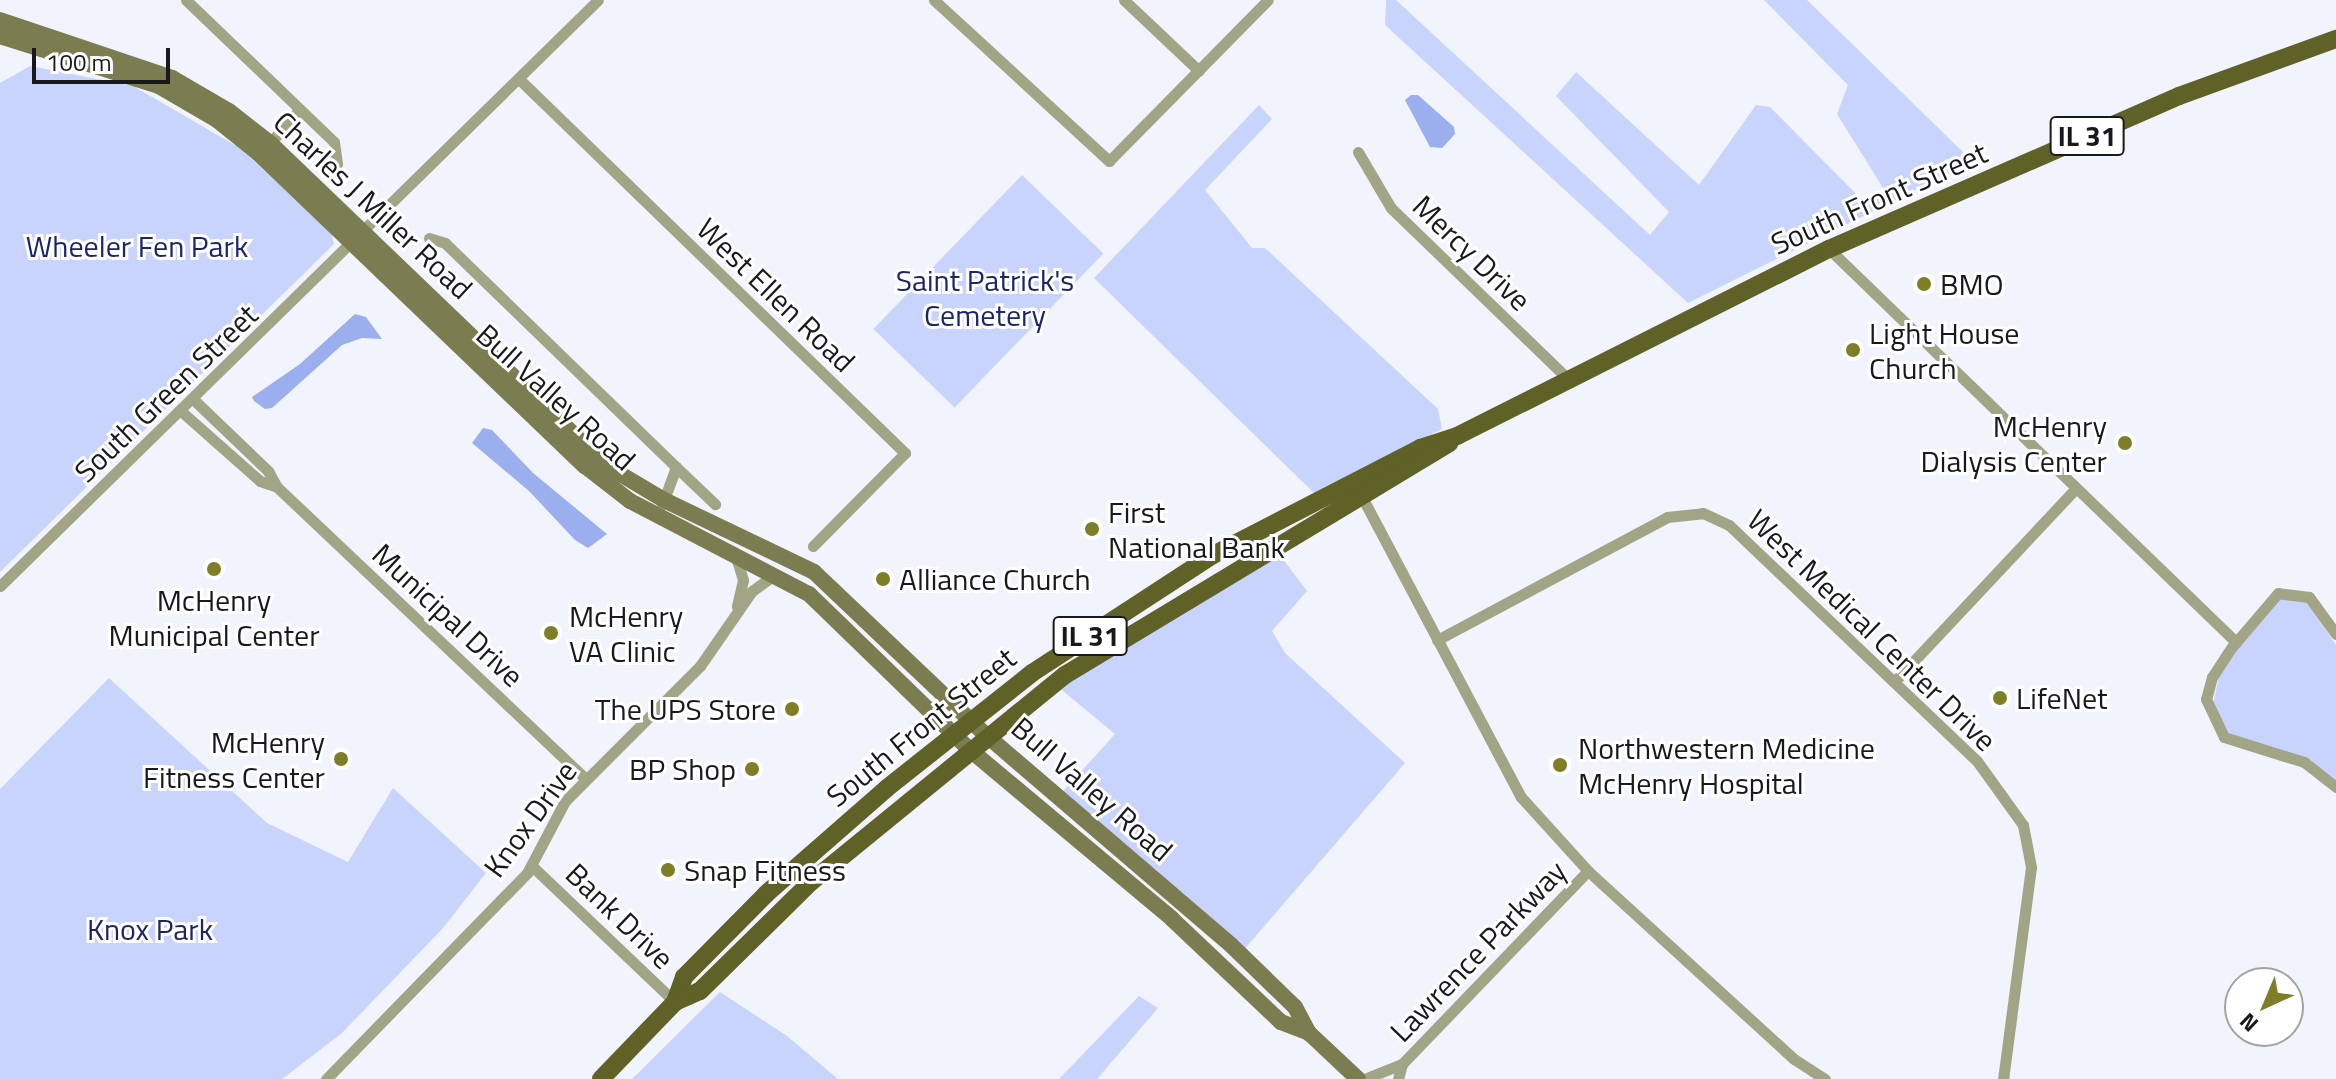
<!DOCTYPE html>
<style>
body{margin:0}
#map{position:relative;width:2336px;height:1079px;overflow:hidden;background:#f1f4fc;font-family:"Titillium Web",sans-serif}
div>[style]{position:absolute}
.green>*{inset:0;background:#c8d4fb;transform-origin:0 0}
.water>*{inset:0;background:#9baeed}
.street>*{height:11px;margin:-5.5px;padding:0 5.5px;transform-origin:5.5px;border-radius:5.5px;background:#a2a486}
.secondary>*{height:16px;margin:-8px;padding:0 8px;transform-origin:8px;border-radius:8px;background:#7b7c50}
.primary>*{height:18px;margin:-9px;padding:0 9px;transform-origin:9px;border-radius:9px;background:#5f6127}
.dots>*{width:22px;height:22px;translate:-50% -50%;box-sizing:border-box;border:4px solid #fff;border-radius:50%}
span{translate:-50% -50%;white-space:nowrap;text-align:center;line-height:1.15;-webkit-text-stroke:6px #fff;paint-order:stroke}
.shield-label span{padding:2px 6px;background:#fff;border:2px solid;border-radius:6px;-webkit-text-stroke-width:0}
.shield-label{font-size:28px;color:#18191c;font-weight:700}
.street-label{font-size:30px;color:#18191c}
.park-label{font-size:30px;color:#1c256c}
.poi-label{font-size:30px;color:#18191c}
.left{translate:0 -50%;text-align:left}
.right{translate:-100% -50%;text-align:right}
.north{position:absolute;left:2224px;top:967px;width:80px;height:80px;box-sizing:border-box;background:#fff;border:2px solid #a3a3a4;border-radius:50%;rotate:224deg;font-size:22px;font-weight:700;line-height:32px;text-align:center;color:#18191c}
.north::after{content:'';display:block;margin:auto;width:28px;height:36px;background:#7d7e26;clip-path:polygon(50% 0,100% 100%,50% 72%,0 100%)}
.scale{position:absolute;left:32px;top:48px;width:138px;height:36px;box-sizing:border-box;border:4px solid #18191c;border-top:0;padding-left:10px;font-size:24px;line-height:28px;white-space:nowrap;color:#18191c;-webkit-text-stroke:6px #fff;paint-order:stroke}
</style>
<div id="map">
<div class="green">
<i style="clip-path:polygon(1386px 0,1396px 0,1650px 235px,1669px 212px,1556px 96px,1576px 72px,1699px 185px,1756px 105px,1770px 107px,1866px 204px,1885px 191px,1837px 114px,1848px 85px,1764px 0,1807px 0,1966px 155px,1952px 172px,1688px 303px,1385px 25px)"></i>
<i style="clip-path:polygon(30px 66px,133px 86px,240px 148px,331px 232px,334px 244px,0 572px,0 83px)"></i>
<i style="clip-path:polygon(1259px 105px,1272px 119px,1205px 190px,1252px 248px,1265px 248px,1438px 409px,1442px 429px,1314px 493px,1094px 278px)"></i>
<i style="left:1022px;top:175px;width:113px;height:214px;rotate:44deg"></i>
<i style="clip-path:polygon(1279px 554px,1307px 591px,1272px 631px,1285px 653px,1405px 763px,1242px 952px,1058px 797px,1115px 734px,1057px 686px)"></i>
<i style="clip-path:polygon(2281px 599px,2307px 601px,2336px 645px,2336px 780px,2303px 757px,2238px 740px,2227px 732px,2213px 704px,2220px 672px,2268px 607px)"></i>
<i style="clip-path:polygon(109px 678px,267px 823px,348px 862px,393px 788px,486px 873px,443px 928px,342px 1033px,282px 1079px,0 1079px,0 789px)"></i>
<i style="clip-path:polygon(720px 992px,787px 1036px,838px 1079px,632px 1079px)"></i>
<i style="clip-path:polygon(1139px 996px,1158px 1008px,1097px 1079px,1059px 1079px)"></i>
</div>
<div class="water">
<i style="clip-path:polygon(1411px 95px,1418px 95px,1454px 127px,1455px 134px,1442px 148px,1430px 147px,1405px 100px)"></i>
<i style="clip-path:polygon(355px 314px,366px 317px,382px 339px,362px 338px,342px 345px,272px 408px,265px 409px,254px 401px,252px 397px,300px 364px)"></i>
<i style="clip-path:polygon(483px 428px,492px 430px,533px 473px,607px 534px,588px 548px,575px 540px,529px 491px,472px 443px)"></i>
</div>
<div class="street">
<i style="left:186px;top:0;width:205px;rotate:43.8deg"></i>
<i style="left:334px;top:142px;width:22px;rotate:82deg"></i>
<i style="left:934px;top:0;width:238px;rotate:42.6deg"></i>
<i style="left:1109px;top:161px;width:226px;rotate:-45.4deg"></i>
<i style="left:1124px;top:0;width:103px;rotate:43.4deg"></i>
<i style="left:520px;top:80px;width:536px;rotate:44.09deg"></i>
<i style="left:905px;top:453px;width:131px;rotate:134.7deg"></i>
<i style="left:270px;top:143px;width:45px;rotate:-48.6deg"></i>
<i style="left:1358px;top:152px;width:65px;rotate:59.5deg"></i>
<i style="left:1391px;top:208px;width:245px;rotate:44deg"></i>
<i style="left:429px;top:238px;width:17px;rotate:17deg"></i>
<i style="left:445px;top:243px;width:322px;rotate:44.1deg"></i>
<i style="left:676px;top:467px;width:40px;rotate:110.2deg"></i>
<i style="left:1829px;top:249px;width:566px;rotate:44deg"></i>
<i style="left:194px;top:400px;width:103px;rotate:43.8deg"></i>
<i style="left:268px;top:471px;width:18px;rotate:61deg"></i>
<i style="left:277px;top:487px;width:425px;rotate:43.4deg"></i>
<i style="left:182px;top:412px;width:104px;rotate:41.5deg"></i>
<i style="left:260px;top:481px;width:18px;rotate:19deg"></i>
<i style="left:676px;top:467px;width:54px;rotate:43.5deg"></i>
<i style="left:1362px;top:497px;width:340px;rotate:62.1deg"></i>
<i style="left:1521px;top:797px;width:100px;rotate:47.8deg"></i>
<i style="left:1588px;top:871px;width:279px;rotate:42.4deg"></i>
<i style="left:1794px;top:1059px;width:37px;rotate:33deg"></i>
<i style="left:736px;top:557px;width:24px;rotate:73deg"></i>
<i style="left:743px;top:580px;width:27px;rotate:103deg"></i>
<i style="left:0;top:586px;width:837px;rotate:-44.42deg"></i>
<i style="left:2336px;top:634px;width:46px;rotate:-126.1deg"></i>
<i style="left:2309px;top:597px;width:31px;rotate:-173deg"></i>
<i style="left:2278px;top:593px;width:72px;rotate:130.5deg"></i>
<i style="left:2231px;top:648px;width:35px;rotate:123deg"></i>
<i style="left:2212px;top:677px;width:23px;rotate:105deg"></i>
<i style="left:2206px;top:699px;width:42px;rotate:64.7deg"></i>
<i style="left:2224px;top:737px;width:84px;rotate:17.4deg"></i>
<i style="left:2304px;top:762px;width:41px;rotate:38deg"></i>
<i style="left:1437px;top:640px;width:261px;rotate:-28.1deg"></i>
<i style="left:1667px;top:517px;width:36px;rotate:-6deg"></i>
<i style="left:1703px;top:513px;width:29px;rotate:25deg"></i>
<i style="left:1729px;top:525px;width:342px;rotate:43.6deg"></i>
<i style="left:1977px;top:761px;width:79px;rotate:54.3deg"></i>
<i style="left:2023px;top:825px;width:43px;rotate:79.2deg"></i>
<i style="left:2031px;top:867px;width:214px;rotate:97.5deg"></i>
<i style="left:1894px;top:682px;width:265px;rotate:-46.8deg"></i>
<i style="left:532px;top:866px;width:197px;rotate:43.6deg"></i>
<i style="left:326px;top:1079px;width:288px;rotate:-45.7deg"></i>
<i style="left:527px;top:873px;width:81px;rotate:-62.2deg"></i>
<i style="left:565px;top:801px;width:191px;rotate:-45deg"></i>
<i style="left:700px;top:666px;width:91px;rotate:-55.3deg"></i>
<i style="left:752px;top:591px;width:29px;rotate:-36deg"></i>
<i style="left:1364px;top:1079px;width:41px;rotate:-21.5deg"></i>
<i style="left:1402px;top:1064px;width:268px;rotate:-46.1deg"></i>
<i style="left:1398px;top:1079px;width:16px;rotate:-75deg"></i>
</div>
<div class="secondary">
<i style="left:0;top:20px;width:182px;rotate:18.6deg"></i>
<i style="left:172px;top:78px;width:66px;rotate:30.1deg"></i>
<i style="left:229px;top:111px;width:52px;rotate:38deg"></i>
<i style="left:270px;top:143px;width:467px;rotate:43.8deg"></i>
<i style="left:607px;top:466px;width:66px;rotate:30.8deg"></i>
<i style="left:664px;top:500px;width:166px;rotate:25.6deg"></i>
<i style="left:814px;top:572px;width:237px;rotate:43.5deg"></i>
<i style="left:986px;top:735px;width:324px;rotate:40.6deg"></i>
<i style="left:1232px;top:946px;width:88px;rotate:44.1deg"></i>
<i style="left:1295px;top:1007px;width:30px;rotate:62deg"></i>
<i style="left:1309px;top:1033px;width:67px;rotate:43.2deg"></i>
<i style="left:0;top:36px;width:167px;rotate:17.5deg"></i>
<i style="left:159px;top:86px;width:67px;rotate:30.4deg"></i>
<i style="left:217px;top:120px;width:51px;rotate:38.7deg"></i>
<i style="left:257px;top:152px;width:454px;rotate:43.8deg"></i>
<i style="left:585px;top:466px;width:57px;rotate:37.9deg"></i>
<i style="left:630px;top:501px;width:202px;rotate:27.5deg"></i>
<i style="left:809px;top:594px;width:223px;rotate:44.1deg"></i>
<i style="left:969px;top:749px;width:265px;rotate:39.9deg"></i>
<i style="left:1172px;top:919px;width:150px;rotate:43.4deg"></i>
<i style="left:1281px;top:1022px;width:30px;rotate:21deg"></i>
</div>
<div class="primary">
<i style="left:675px;top:1002px;width:27px;rotate:-70deg"></i>
<i style="left:684px;top:977px;width:117px;rotate:-45.3deg"></i>
<i style="left:766px;top:894px;width:161px;rotate:-41.2deg"></i>
<i style="left:887px;top:788px;width:185px;rotate:-38.4deg"></i>
<i style="left:1032px;top:673px;width:216px;rotate:-33.1deg"></i>
<i style="left:1213px;top:555px;width:233px;rotate:-27.3deg"></i>
<i style="left:1420px;top:448px;width:39px;rotate:-18deg"></i>
<i style="left:1457px;top:436px;width:416px;rotate:-26.7deg"></i>
<i style="left:1829px;top:249px;width:382px;rotate:-23.6deg"></i>
<i style="left:2179px;top:96px;width:167px;rotate:-20deg"></i>
<i style="left:601px;top:1079px;width:107px;rotate:-46.1deg"></i>
<i style="left:675px;top:1002px;width:27px;rotate:-24deg"></i>
<i style="left:700px;top:991px;width:156px;rotate:-44.5deg"></i>
<i style="left:811px;top:882px;width:328px;rotate:-39.2deg"></i>
<i style="left:1065px;top:675px;width:449px;rotate:-31.1deg"></i>
</div>
<div class="dots">
<i style="left:1924px;top:284px;background:#7d7e26"></i>
<i style="left:1853px;top:350px;background:#7d7e26"></i>
<i style="left:2125px;top:443px;background:#7d7e26"></i>
<i style="left:1092px;top:529px;background:#7d7e26"></i>
<i style="left:214px;top:569px;background:#7d7e26"></i>
<i style="left:883px;top:579px;background:#7d7e26"></i>
<i style="left:551px;top:633px;background:#7d7e26"></i>
<i style="left:2000px;top:698px;background:#7d7e26"></i>
<i style="left:792px;top:709px;background:#7d7e26"></i>
<i style="left:341px;top:759px;background:#7d7e26"></i>
<i style="left:1560px;top:765px;background:#7d7e26"></i>
<i style="left:752px;top:769px;background:#7d7e26"></i>
<i style="left:668px;top:870px;background:#7d7e26"></i>
</div>
<div class="shield-label">
<span style="left:2087px;top:136px">IL 31</span>
<span style="left:1090px;top:636px">IL 31</span>
</div>
<div class="street-label">
<span style="left:1879px;top:198px;rotate:-24deg">South Front Street</span>
<span style="left:373px;top:205px;rotate:43deg">Charles J Miller Road</span>
<span style="left:1472px;top:253px;rotate:44deg">Mercy Drive</span>
<span style="left:776px;top:295px;rotate:44deg">West Ellen Road</span>
<span style="left:166px;top:393px;rotate:-44deg">South Green Street</span>
<span style="left:556px;top:397px;rotate:42deg">Bull Valley Road</span>
<span style="left:448px;top:615px;rotate:43deg">Municipal Drive</span>
<span style="left:1872px;top:630px;rotate:44deg">West Medical Center Drive</span>
<span style="left:921px;top:727px;rotate:-39deg">South Front Street</span>
<span style="left:1092px;top:789px;rotate:41deg">Bull Valley Road</span>
<span style="left:530px;top:819px;rotate:-54deg">Knox Drive</span>
<span style="left:620px;top:916px;rotate:44deg">Bank Drive</span>
<span style="left:1478px;top:951px;rotate:-46deg">Lawrence Parkway</span>
</div>
<div class="park-label">
<span style="left:137px;top:246px">Wheeler Fen Park</span>
<span style="left:985px;top:297px">Saint Patrick's<br>Cemetery</span>
<span style="left:150px;top:929px">Knox Park</span>
</div>
<div class="poi-label">
<span class="left" style="left:1940px;top:284px">BMO</span>
<span class="left" style="left:1869px;top:350px">Light House<br>Church</span>
<span class="right" style="left:2107px;top:443px">McHenry<br>Dialysis Center</span>
<span class="left" style="left:1108px;top:529px">First<br>National Bank</span>
<span class="left" style="left:899px;top:579px">Alliance Church</span>
<span style="left:214px;top:617px">McHenry<br>Municipal Center</span>
<span class="left" style="left:569px;top:633px">McHenry<br>VA Clinic</span>
<span class="left" style="left:2016px;top:698px">LifeNet</span>
<span class="right" style="left:776px;top:709px">The UPS Store</span>
<span class="right" style="left:325px;top:759px">McHenry<br>Fitness Center</span>
<span class="left" style="left:1578px;top:765px">Northwestern Medicine<br>McHenry Hospital</span>
<span class="right" style="left:736px;top:769px">BP Shop</span>
<span class="left" style="left:684px;top:870px">Snap Fitness</span>
</div>
<div class="north">N</div>
<div class="scale">100 m</div>
</div>
